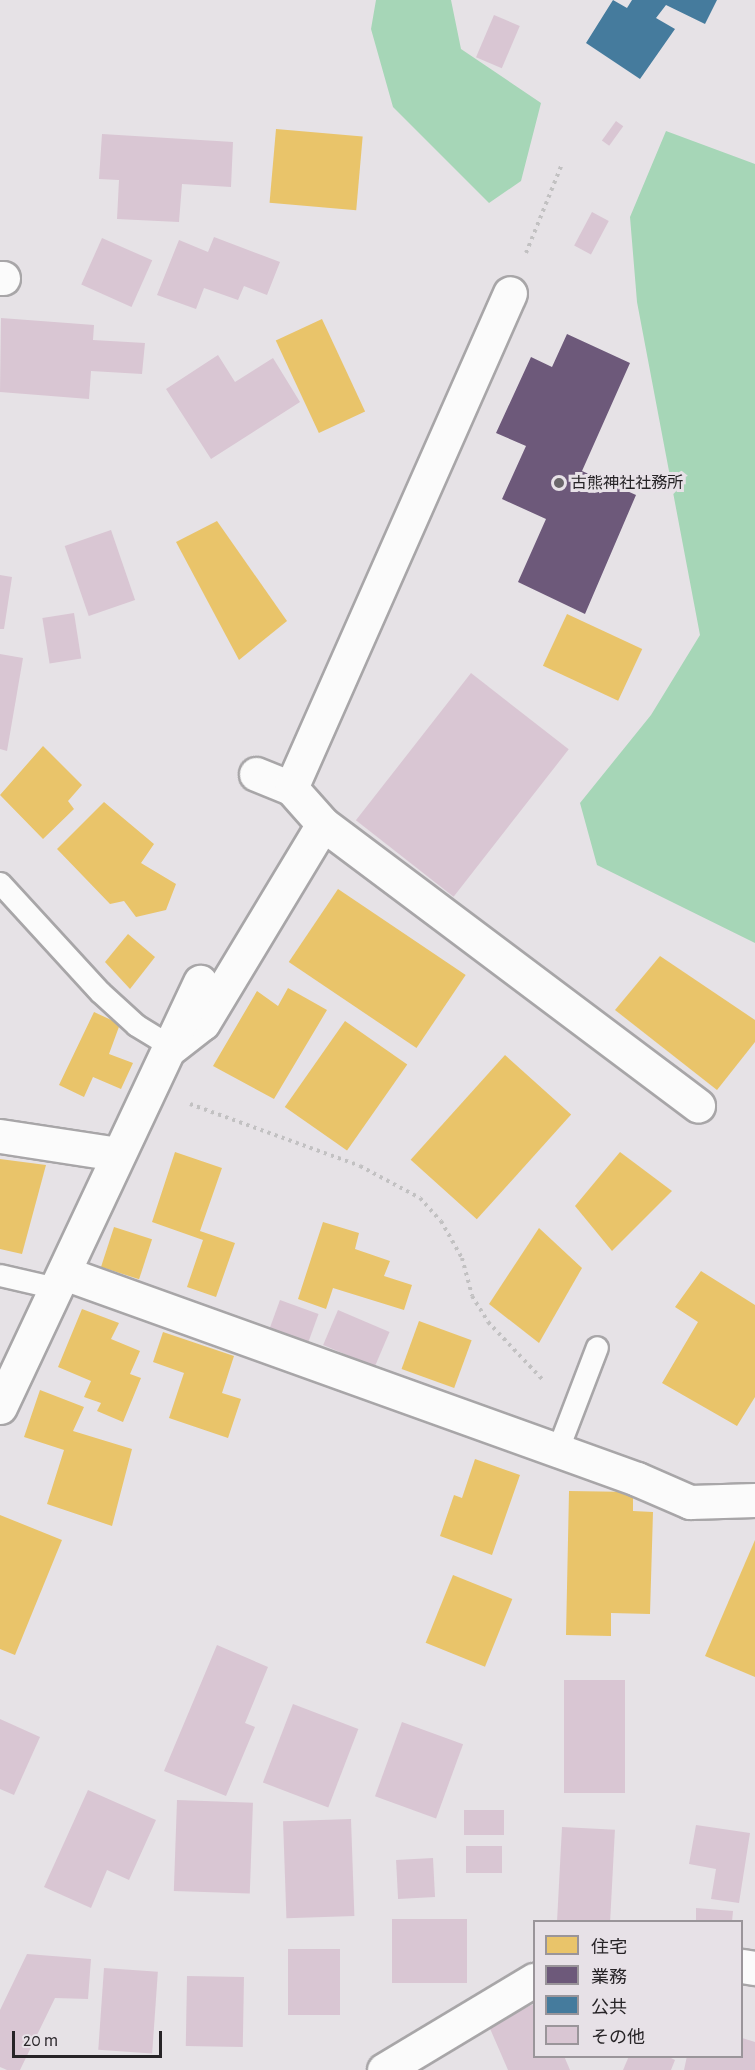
<!DOCTYPE html>
<meta charset="utf-8">
<style>
body{margin:0}
#map{position:relative;width:755px;height:2070px;overflow:hidden;background:#e6e2e6;font-family:"Alegreya Sans","Noto Sans JP",sans-serif}
div>[style]{position:absolute}
.forest>*{inset:0;background:#a6d6b7}
.homes>*{inset:0;background:#e9c46a;transform-origin:0 0}
.offices>*{inset:0;background:#6d597a}
.public>*{inset:0;background:#457b9d}
.building>*{inset:0;background:#d9c6d3;transform-origin:0 0}
.path>*{height:4px;margin-top:-2px;transform-origin:0;background:repeating-linear-gradient(90deg,#c2c1c2 0 3px,transparent 0 7.5px)}
.roads{filter:drop-shadow(2px 0 #a8a6a8) drop-shadow(-2px 0 #a8a6a8) drop-shadow(0 2px #a8a6a8) drop-shadow(0 -2px #a8a6a8)}
.service>*{height:21px;margin:-10.5px;padding:0 10.5px;transform-origin:10.5px;border-radius:10.5px;background:#fbfbfb}
.minor>*{height:33px;margin:-16.5px;padding:0 16.5px;transform-origin:16.5px;border-radius:16.5px;background:#fbfbfb}
.dots>*{width:16px;height:16px;translate:-50% -50%;box-sizing:border-box;border:3px solid #e7e1e7;border-radius:50%}
span{translate:-50% -50%;white-space:nowrap;text-align:center;line-height:1.15;-webkit-text-stroke:6px #e7e1e7;paint-order:stroke}
.poi-label{font-size:16px;color:#272427}
.left{translate:0 -50%;text-align:left}
.legend{position:absolute;left:533px;top:1920px;width:210px;height:138px;box-sizing:border-box;background:#e7e1e7;border:2px solid #9a959a;margin:0;padding:8px 10px;list-style:none;font-size:18px;color:#272427}
.legend li{display:flex;align-items:center;gap:12px;height:30px}
.legend b{width:30px;border:2px solid #9a959a}
.scale{position:absolute;left:12px;top:2031px;width:150px;height:27px;box-sizing:border-box;border:3px solid #272427;border-top:0;padding-left:8px;font-size:18px;line-height:21px;white-space:nowrap;color:#272427;-webkit-text-stroke:4px #e7e1e7;paint-order:stroke}
</style>
<div id="map">
<div class="forest">
<i style="clip-path:polygon(376px 0,451px 0,461px 49px,541px 103px,521px 181px,489px 203px,393px 107px,371px 29px)"></i>
<i style="clip-path:polygon(666px 131px,755px 164px,755px 943px,597px 865px,580px 803px,651px 715px,700px 635px,637px 302px,630px 217px)"></i>
</div>
<div class="homes">
<i style="left:276px;top:129px;width:87px;height:74px;rotate:5deg"></i>
<i style="left:322px;top:319px;width:102px;height:51px;rotate:65deg"></i>
<i style="clip-path:polygon(217px 521px,287px 621px,239px 660px,176px 542px)"></i>
<i style="left:567px;top:614px;width:83px;height:57px;rotate:25deg"></i>
<i style="clip-path:polygon(43px 746px,82px 785px,68px 801px,74px 809px,43px 839px,0 795px)"></i>
<i style="clip-path:polygon(104px 802px,154px 844px,141px 863px,176px 884px,166px 910px,136px 917px,124px 901px,110px 904px,57px 849px)"></i>
<i style="left:338px;top:889px;width:154px;height:88px;rotate:34deg"></i>
<i style="clip-path:polygon(128px 934px,155px 957px,130px 989px,105px 962px)"></i>
<i style="clip-path:polygon(660px 956px,755px 1020px,755px 1042px,717px 1090px,615px 1010px)"></i>
<i style="clip-path:polygon(288px 988px,327px 1010px,274px 1099px,213px 1066px,257px 991px,278px 1006px)"></i>
<i style="clip-path:polygon(94px 1012px,120px 1024px,109px 1054px,133px 1063px,121px 1089px,93px 1077px,84px 1097px,59px 1085px)"></i>
<i style="left:345px;top:1021px;width:76px;height:105px;rotate:35deg"></i>
<i style="left:505px;top:1055px;width:89px;height:141px;rotate:42deg"></i>
<i style="clip-path:polygon(175px 1152px,222px 1168px,200px 1231px,235px 1243px,216px 1297px,187px 1287px,203px 1240px,152px 1222px)"></i>
<i style="clip-path:polygon(620px 1152px,672px 1191px,612px 1251px,575px 1206px)"></i>
<i style="clip-path:polygon(0 1159px,46px 1165px,22px 1254px,0 1249px)"></i>
<i style="clip-path:polygon(323px 1222px,359px 1233px,355px 1249px,390px 1261px,384px 1276px,412px 1285px,404px 1310px,333px 1288px,326px 1309px,298px 1299px)"></i>
<i style="left:114px;top:1227px;width:40px;height:42px;rotate:18deg"></i>
<i style="clip-path:polygon(539px 1228px,582px 1268px,539px 1343px,489px 1304px)"></i>
<i style="clip-path:polygon(701px 1271px,755px 1305px,755px 1397px,737px 1426px,662px 1383px,698px 1322px,675px 1307px)"></i>
<i style="clip-path:polygon(82px 1309px,119px 1323px,111px 1339px,140px 1351px,130px 1374px,141px 1378px,123px 1422px,97px 1411px,101px 1403px,84px 1397px,91px 1381px,58px 1367px)"></i>
<i style="left:419px;top:1321px;width:56px;height:51px;rotate:20deg"></i>
<i style="clip-path:polygon(163px 1332px,234px 1356px,222px 1393px,241px 1399px,228px 1438px,169px 1418px,184px 1373px,153px 1362px)"></i>
<i style="clip-path:polygon(40px 1390px,84px 1407px,73px 1431px,132px 1449px,112px 1526px,47px 1504px,64px 1450px,24px 1437px)"></i>
<i style="clip-path:polygon(475px 1459px,520px 1475px,492px 1555px,440px 1536px,454px 1495px,462px 1498px)"></i>
<i style="clip-path:polygon(569px 1491px,633px 1492px,633px 1511px,653px 1512px,650px 1614px,611px 1613px,611px 1636px,566px 1635px)"></i>
<i style="clip-path:polygon(0 1515px,62px 1540px,15px 1655px,0 1649px)"></i>
<i style="clip-path:polygon(755px 1540px,755px 1677px,705px 1656px)"></i>
<i style="left:453px;top:1575px;width:64px;height:73px;rotate:22deg"></i>
</div>
<div class="offices">
<i style="clip-path:polygon(567px 334px,630px 363px,582px 471px,636px 495px,585px 614px,518px 582px,546px 519px,502px 499px,526px 446px,496px 433px,531px 357px,552px 367px)"></i>
</div>
<div class="public">
<i style="clip-path:polygon(613px 0,627px 8px,632px 0,717px 0,705px 24px,666px 5px,656px 18px,675px 29px,640px 79px,586px 43px)"></i>
</div>
<div class="building">
<i style="left:494px;top:15px;width:28px;height:46px;rotate:23deg"></i>
<i style="left:616px;top:121px;width:9px;height:24px;rotate:36deg"></i>
<i style="clip-path:polygon(102px 134px,233px 142px,231px 187px,182px 184px,179px 222px,117px 219px,119px 180px,99px 179px)"></i>
<i style="left:592px;top:212px;width:19px;height:38px;rotate:28deg"></i>
<i style="clip-path:polygon(214px 237px,280px 262px,267px 295px,244px 286px,238px 300px,204px 288px,196px 309px,157px 295px,179px 240px,208px 252px)"></i>
<i style="left:102px;top:238px;width:55px;height:51px;rotate:24deg"></i>
<i style="clip-path:polygon(1px 318px,94px 325px,93px 340px,145px 343px,142px 374px,91px 371px,89px 399px,0 392px)"></i>
<i style="clip-path:polygon(218px 355px,235px 382px,273px 358px,300px 402px,211px 459px,166px 389px)"></i>
<i style="left:111px;top:530px;width:74px;height:49px;rotate:71deg"></i>
<i style="clip-path:polygon(0 575px,12px 577px,4px 629px,0 629px)"></i>
<i style="left:74px;top:613px;width:46px;height:32px;rotate:81deg"></i>
<i style="clip-path:polygon(0 654px,23px 658px,7px 751px,0 749px)"></i>
<i style="left:471px;top:673px;width:124px;height:187px;rotate:38deg"></i>
<i style="left:280px;top:1300px;width:41px;height:35px;rotate:20deg"></i>
<i style="left:338px;top:1310px;width:56px;height:38px;rotate:23deg"></i>
<i style="clip-path:polygon(217px 1645px,268px 1667px,245px 1723px,255px 1727px,226px 1796px,164px 1771px)"></i>
<i style="left:564px;top:1680px;width:61px;height:113px"></i>
<i style="left:293px;top:1704px;width:70px;height:84px;rotate:21deg"></i>
<i style="clip-path:polygon(0 1719px,40px 1737px,14px 1795px,0 1789px)"></i>
<i style="left:402px;top:1722px;width:65px;height:79px;rotate:20deg"></i>
<i style="clip-path:polygon(88px 1790px,156px 1820px,129px 1880px,107px 1870px,91px 1908px,44px 1887px)"></i>
<i style="left:177px;top:1800px;width:76px;height:91px;rotate:2deg"></i>
<i style="left:504px;top:1810px;width:25px;height:40px;rotate:90deg"></i>
<i style="left:351px;top:1819px;width:97px;height:68px;rotate:88deg"></i>
<i style="clip-path:polygon(696px 1825px,750px 1833px,739px 1903px,711px 1899px,716px 1869px,689px 1864px)"></i>
<i style="left:562px;top:1827px;width:53px;height:95px;rotate:3deg"></i>
<i style="left:502px;top:1846px;width:27px;height:36px;rotate:90deg"></i>
<i style="left:433px;top:1858px;width:39px;height:37px;rotate:87deg"></i>
<i style="clip-path:polygon(696px 1908px,733px 1911px,732px 1922px,696px 1922px)"></i>
<i style="left:392px;top:1919px;width:75px;height:64px"></i>
<i style="left:340px;top:1949px;width:66px;height:52px;rotate:90deg"></i>
<i style="clip-path:polygon(27px 1954px,91px 1959px,88px 1999px,55px 1998px,20px 2070px,7px 2070px,0 2067px,0 2010px)"></i>
<i style="left:104px;top:1968px;width:54px;height:82px;rotate:4deg"></i>
<i style="left:187px;top:1976px;width:57px;height:70px;rotate:1deg"></i>
<i style="clip-path:polygon(534px 2004px,534px 2056px,564px 2056px,570px 2070px,508px 2070px,488px 2024px)"></i>
<i style="clip-path:polygon(742px 2038px,755px 2042px,755px 2070px,684px 2070px,687px 2056px,742px 2056px)"></i>
<i style="clip-path:polygon(629px 2056px,667px 2056px,675px 2060px,671px 2070px,623px 2070px)"></i>
</div>
<div class="path">
<i style="left:526px;top:253px;width:96px;rotate:-68deg"></i>
<i style="left:190px;top:1104px;width:181px;rotate:20deg"></i>
<i style="left:360px;top:1166px;width:68px;rotate:28.1deg"></i>
<i style="left:420px;top:1198px;width:31px;rotate:48deg"></i>
<i style="left:441px;top:1221px;width:43px;rotate:60.4deg"></i>
<i style="left:462px;top:1258px;width:39px;rotate:75deg"></i>
<i style="left:472px;top:1296px;width:31px;rotate:58deg"></i>
<i style="left:488px;top:1322px;width:80px;rotate:46.5deg"></i>
</div>
<div class="roads">
<div class="service">
<i style="left:0;top:883px;width:148px;rotate:47.5deg"></i>
<i style="left:100px;top:992px;width:49px;rotate:42.5deg"></i>
<i style="left:136px;top:1025px;width:42px;rotate:31.4deg"></i>
<i style="left:0;top:1275px;width:57px;rotate:13.1deg"></i>
<i style="left:557px;top:1451px;width:111px;rotate:-69deg"></i>
</div>
<div class="minor">
<i style="left:0;top:278px;width:3px"></i>
<i style="left:256px;top:774px;width:38px;rotate:22deg"></i>
<i style="left:323px;top:824px;width:469px;rotate:36.9deg"></i>
<i style="left:172px;top:1047px;width:39px;rotate:-38deg"></i>
<i style="left:203px;top:1023px;width:232px;rotate:-58.9deg"></i>
<i style="left:323px;top:824px;width:48px;rotate:-131.6deg"></i>
<i style="left:291px;top:788px;width:541px;rotate:-66.13deg"></i>
<i style="left:0;top:1136px;width:118px;rotate:8.7deg"></i>
<i style="left:64px;top:1273px;width:609px;rotate:19.77deg"></i>
<i style="left:637px;top:1479px;width:58px;rotate:23.5deg"></i>
<i style="left:690px;top:1502px;width:65px;rotate:-1.8deg"></i>
<i style="left:0;top:1407px;width:470px;rotate:-64.8deg"></i>
<i style="left:742px;top:1966px;width:13px;rotate:9deg"></i>
<i style="left:384px;top:2070px;width:175px;rotate:-31deg"></i>
</div>
</div>
<div class="dots">
<i style="left:559px;top:483px;background:#6a666a"></i>
</div>
<div class="poi-label">
<span class="left" style="left:571px;top:483px">古熊神社社務所</span>
</div>
<ul class="legend">
<li><b style="height:16px;background:#e9c46a"></b>住宅</li>
<li><b style="height:16px;background:#6d597a"></b>業務</li>
<li><b style="height:16px;background:#457b9d"></b>公共</li>
<li><b style="height:16px;background:#d9c6d3"></b>その他</li>
</ul>
<div class="scale">20 m</div>
</div>
